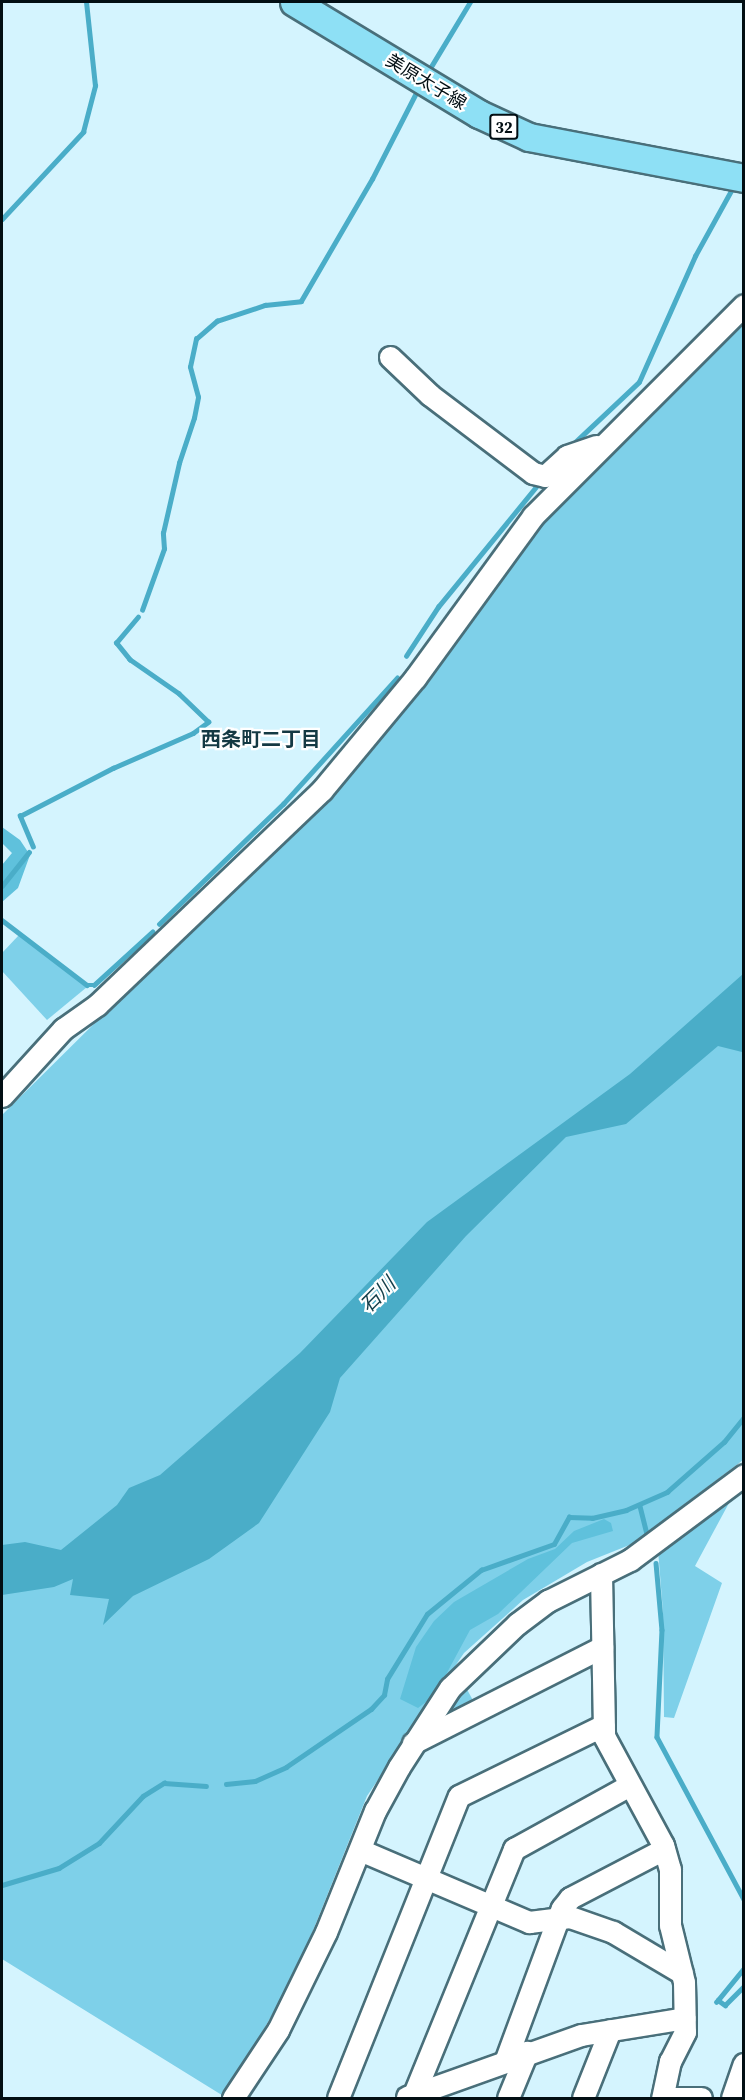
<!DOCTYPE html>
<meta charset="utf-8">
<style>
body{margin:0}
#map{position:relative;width:745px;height:2100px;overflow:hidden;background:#d4f4fe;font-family:"Source Serif 4","Noto Sans JP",serif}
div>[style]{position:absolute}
.green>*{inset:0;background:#7ed0e9}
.forest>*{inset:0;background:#5fc1dc}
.water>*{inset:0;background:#4aadc8}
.stream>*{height:4.5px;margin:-2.25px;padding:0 2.25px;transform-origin:2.25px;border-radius:2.25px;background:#4aadc8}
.roads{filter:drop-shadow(2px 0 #496f7a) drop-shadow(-2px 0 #496f7a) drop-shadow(0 2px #496f7a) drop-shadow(0 -2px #496f7a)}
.minor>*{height:21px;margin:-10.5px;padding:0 10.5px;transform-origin:10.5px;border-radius:10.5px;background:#fff}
.major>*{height:27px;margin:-13.5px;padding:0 13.5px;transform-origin:13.5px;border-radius:13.5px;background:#8ee0f5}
span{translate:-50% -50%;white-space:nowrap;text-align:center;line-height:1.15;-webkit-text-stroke:4.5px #fff;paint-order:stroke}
.shield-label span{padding:2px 4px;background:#fff;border:2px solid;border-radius:4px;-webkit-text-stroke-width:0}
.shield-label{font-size:16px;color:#020e13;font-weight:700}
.street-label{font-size:18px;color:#020e13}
.neighbourhood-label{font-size:20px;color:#143943;font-weight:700}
.water-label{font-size:20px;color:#123e4a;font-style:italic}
.frame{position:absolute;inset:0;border:3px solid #020e13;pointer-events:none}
</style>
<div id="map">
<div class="green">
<i style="clip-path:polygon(743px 318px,743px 1460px,632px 1544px,587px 1562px,523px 1600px,464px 1653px,367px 1796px,296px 1973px,225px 2097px,2px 1959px,2px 1115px,234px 885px,562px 492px)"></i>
<i style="clip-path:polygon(19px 935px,87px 987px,47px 1020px,2px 971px,2px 953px)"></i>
<i style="clip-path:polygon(729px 1503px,695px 1566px,722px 1583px,674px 1718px,664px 1717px,663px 1612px,658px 1550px)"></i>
<i style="clip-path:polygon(463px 1682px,476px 1706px,445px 1723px,440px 1710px)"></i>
</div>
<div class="forest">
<i style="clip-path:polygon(2px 827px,20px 840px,30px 855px,18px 888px,2px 902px,2px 865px,12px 853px,2px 843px)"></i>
<i style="clip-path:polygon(604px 1519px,611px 1523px,613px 1531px,572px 1543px,498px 1614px,470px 1630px,435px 1695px,418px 1708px,400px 1699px,416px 1647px,434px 1621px,454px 1602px,528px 1559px,555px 1549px,574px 1531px)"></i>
</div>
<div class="water">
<i style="clip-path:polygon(743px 974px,742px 1052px,718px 1046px,626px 1124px,566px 1137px,466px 1236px,340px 1378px,330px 1412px,259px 1523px,209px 1559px,133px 1596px,103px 1625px,109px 1599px,70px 1595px,73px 1579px,54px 1587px,2px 1595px,2px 1545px,25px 1542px,61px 1550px,117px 1505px,129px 1488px,160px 1475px,300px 1353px,427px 1222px,630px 1074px)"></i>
</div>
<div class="stream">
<i style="left:429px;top:70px;width:79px;rotate:-58.9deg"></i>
<i style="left:2px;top:219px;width:119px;rotate:-47deg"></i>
<i style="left:83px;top:132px;width:48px;rotate:-75.4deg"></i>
<i style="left:95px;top:86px;width:84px;rotate:-96.1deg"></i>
<i style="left:571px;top:446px;width:93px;rotate:-43.3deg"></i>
<i style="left:639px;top:382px;width:138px;rotate:-66deg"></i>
<i style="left:695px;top:256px;width:77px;rotate:-61.1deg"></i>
<i style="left:142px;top:610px;width:65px;rotate:-70.2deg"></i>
<i style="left:164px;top:549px;width:16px;rotate:-94deg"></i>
<i style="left:163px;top:533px;width:72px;rotate:-77.1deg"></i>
<i style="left:179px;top:463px;width:47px;rotate:-71.6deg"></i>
<i style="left:194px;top:418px;width:21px;rotate:-79deg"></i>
<i style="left:198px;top:397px;width:31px;rotate:-105deg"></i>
<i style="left:190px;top:367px;width:29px;rotate:-78deg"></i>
<i style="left:196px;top:339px;width:28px;rotate:-41deg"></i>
<i style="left:217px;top:321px;width:51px;rotate:-18.4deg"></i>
<i style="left:265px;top:305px;width:36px;rotate:-6deg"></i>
<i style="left:301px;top:301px;width:141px;rotate:-59.8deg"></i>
<i style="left:372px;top:179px;width:101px;rotate:-62.9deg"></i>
<i style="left:406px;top:656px;width:59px;rotate:-56.9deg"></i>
<i style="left:438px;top:607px;width:160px;rotate:-50.8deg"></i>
<i style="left:33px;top:847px;width:34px;rotate:-113deg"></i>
<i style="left:20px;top:816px;width:105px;rotate:-27.3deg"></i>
<i style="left:113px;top:768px;width:87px;rotate:-23.6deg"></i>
<i style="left:193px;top:733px;width:19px;rotate:-36deg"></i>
<i style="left:208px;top:722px;width:40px;rotate:-136deg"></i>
<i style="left:179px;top:694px;width:60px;rotate:-145.2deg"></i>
<i style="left:130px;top:660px;width:22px;rotate:-129deg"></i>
<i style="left:116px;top:643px;width:34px;rotate:-50deg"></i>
<i style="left:2px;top:886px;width:43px;rotate:-51.5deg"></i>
<i style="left:2px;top:920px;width:107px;rotate:37.4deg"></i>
<i style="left:87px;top:985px;width:7px"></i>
<i style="left:94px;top:985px;width:79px;rotate:-42.4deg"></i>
<i style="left:159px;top:924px;width:173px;rotate:-44.1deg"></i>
<i style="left:283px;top:804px;width:170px;rotate:-47.9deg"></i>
<i style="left:640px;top:1506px;width:30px;rotate:76deg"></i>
<i style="left:656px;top:1563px;width:67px;rotate:84.9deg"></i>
<i style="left:662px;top:1630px;width:107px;rotate:92.7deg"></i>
<i style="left:657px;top:1737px;width:184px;rotate:61.8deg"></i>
<i style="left:226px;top:1784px;width:29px;rotate:-6deg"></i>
<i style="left:255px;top:1781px;width:34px;rotate:-24deg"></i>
<i style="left:286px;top:1767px;width:103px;rotate:-34.3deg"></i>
<i style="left:371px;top:1709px;width:19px;rotate:-47deg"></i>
<i style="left:384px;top:1695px;width:16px;rotate:-79deg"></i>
<i style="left:387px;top:1679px;width:76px;rotate:-58.4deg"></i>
<i style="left:427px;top:1614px;width:70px;rotate:-39.2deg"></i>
<i style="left:481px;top:1570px;width:77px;rotate:-19.6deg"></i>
<i style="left:554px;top:1544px;width:31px;rotate:-61deg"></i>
<i style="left:569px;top:1517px;width:23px;rotate:2deg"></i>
<i style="left:592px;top:1518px;width:35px;rotate:-13deg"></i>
<i style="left:626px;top:1510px;width:45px;rotate:-23.7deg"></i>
<i style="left:667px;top:1492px;width:76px;rotate:-41.3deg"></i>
<i style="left:724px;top:1442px;width:32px;rotate:-51deg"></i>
<i style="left:2px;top:1885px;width:59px;rotate:-16.6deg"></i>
<i style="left:59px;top:1868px;width:47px;rotate:-32deg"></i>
<i style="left:99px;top:1843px;width:64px;rotate:-46.9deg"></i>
<i style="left:143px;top:1796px;width:25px;rotate:-32deg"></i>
<i style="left:164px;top:1783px;width:42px;rotate:4.1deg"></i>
<i style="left:718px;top:2000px;width:41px;rotate:-50.9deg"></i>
<i style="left:716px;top:2002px;width:3px;rotate:-45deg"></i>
<i style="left:718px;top:2000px;width:9px;rotate:36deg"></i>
<i style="left:725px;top:2005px;width:27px;rotate:-45deg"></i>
</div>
<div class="roads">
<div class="minor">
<i style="left:390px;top:357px;width:55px;rotate:43.5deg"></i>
<i style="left:430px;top:395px;width:129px;rotate:37.1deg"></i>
<i style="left:533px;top:473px;width:12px;rotate:14deg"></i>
<i style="left:545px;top:476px;width:30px;rotate:-42deg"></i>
<i style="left:567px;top:456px;width:31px;rotate:-19deg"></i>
<i style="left:2px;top:1096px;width:91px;rotate:-47.7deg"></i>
<i style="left:63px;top:1029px;width:42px;rotate:-35.2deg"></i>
<i style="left:97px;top:1005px;width:311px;rotate:-43.7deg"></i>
<i style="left:322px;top:790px;width:146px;rotate:-50.3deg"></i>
<i style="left:415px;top:678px;width:200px;rotate:-53.9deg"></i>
<i style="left:533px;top:516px;width:298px;rotate:-45deg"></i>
<i style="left:601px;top:1574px;width:162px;rotate:88.9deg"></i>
<i style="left:604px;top:1736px;width:124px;rotate:61.6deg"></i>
<i style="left:663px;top:1845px;width:25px;rotate:74deg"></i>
<i style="left:670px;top:1869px;width:56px;rotate:90deg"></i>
<i style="left:670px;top:1925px;width:59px;rotate:76.2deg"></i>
<i style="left:684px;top:1982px;width:50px;rotate:88.9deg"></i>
<i style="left:685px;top:2032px;width:33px;rotate:117deg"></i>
<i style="left:670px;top:2061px;width:38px;rotate:102deg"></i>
<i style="left:413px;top:1743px;width:212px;rotate:-26.9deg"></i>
<i style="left:360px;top:1850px;width:184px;rotate:23.1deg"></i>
<i style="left:529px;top:1922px;width:41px;rotate:-7deg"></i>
<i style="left:570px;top:1917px;width:46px;rotate:19.2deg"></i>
<i style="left:613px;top:1932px;width:80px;rotate:30.7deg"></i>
<i style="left:506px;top:2059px;width:161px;rotate:-69.7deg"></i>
<i style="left:562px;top:1908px;width:13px;rotate:-51deg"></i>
<i style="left:570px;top:1898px;width:106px;rotate:-27.5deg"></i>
<i style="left:414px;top:2094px;width:265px;rotate:-67.8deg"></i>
<i style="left:514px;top:1849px;width:130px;rotate:-28.9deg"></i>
<i style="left:407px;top:2097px;width:185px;rotate:-19.6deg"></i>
<i style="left:581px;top:2035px;width:105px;rotate:-9.3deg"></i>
<i style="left:233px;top:2098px;width:82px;rotate:-56.5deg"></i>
<i style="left:278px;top:2030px;width:109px;rotate:-63.9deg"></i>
<i style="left:326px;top:1932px;width:131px;rotate:-68deg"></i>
<i style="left:375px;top:1811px;width:50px;rotate:-61.4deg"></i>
<i style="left:399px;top:1767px;width:94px;rotate:-57.2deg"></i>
<i style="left:450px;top:1688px;width:93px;rotate:-43.7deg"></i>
<i style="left:517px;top:1624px;width:39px;rotate:-37deg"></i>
<i style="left:548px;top:1601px;width:92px;rotate:-26.6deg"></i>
<i style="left:630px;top:1560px;width:142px;rotate:-36.7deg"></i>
<i style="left:338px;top:2098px;width:325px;rotate:-68.2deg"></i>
<i style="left:459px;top:1796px;width:161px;rotate:-26.1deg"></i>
<i style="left:508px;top:2098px;width:50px;rotate:-67.6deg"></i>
<i style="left:583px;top:2098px;width:73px;rotate:-68.3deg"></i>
<i style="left:671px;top:2098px;width:30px"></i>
<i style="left:732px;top:2098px;width:36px;rotate:-71deg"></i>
</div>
<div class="major">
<i style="left:294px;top:2px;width:216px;rotate:31.2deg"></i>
<i style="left:479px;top:114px;width:55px;rotate:24.7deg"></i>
<i style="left:529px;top:137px;width:219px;rotate:10.8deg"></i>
</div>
</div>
<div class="shield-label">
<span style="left:504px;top:127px">32</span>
</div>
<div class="street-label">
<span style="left:426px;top:82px;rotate:31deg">美原太子線</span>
</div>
<div class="neighbourhood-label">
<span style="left:261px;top:739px">西条町二丁目</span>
</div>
<div class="water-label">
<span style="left:378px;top:1295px;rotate:-45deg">石川</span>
</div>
<div class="frame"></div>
</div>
